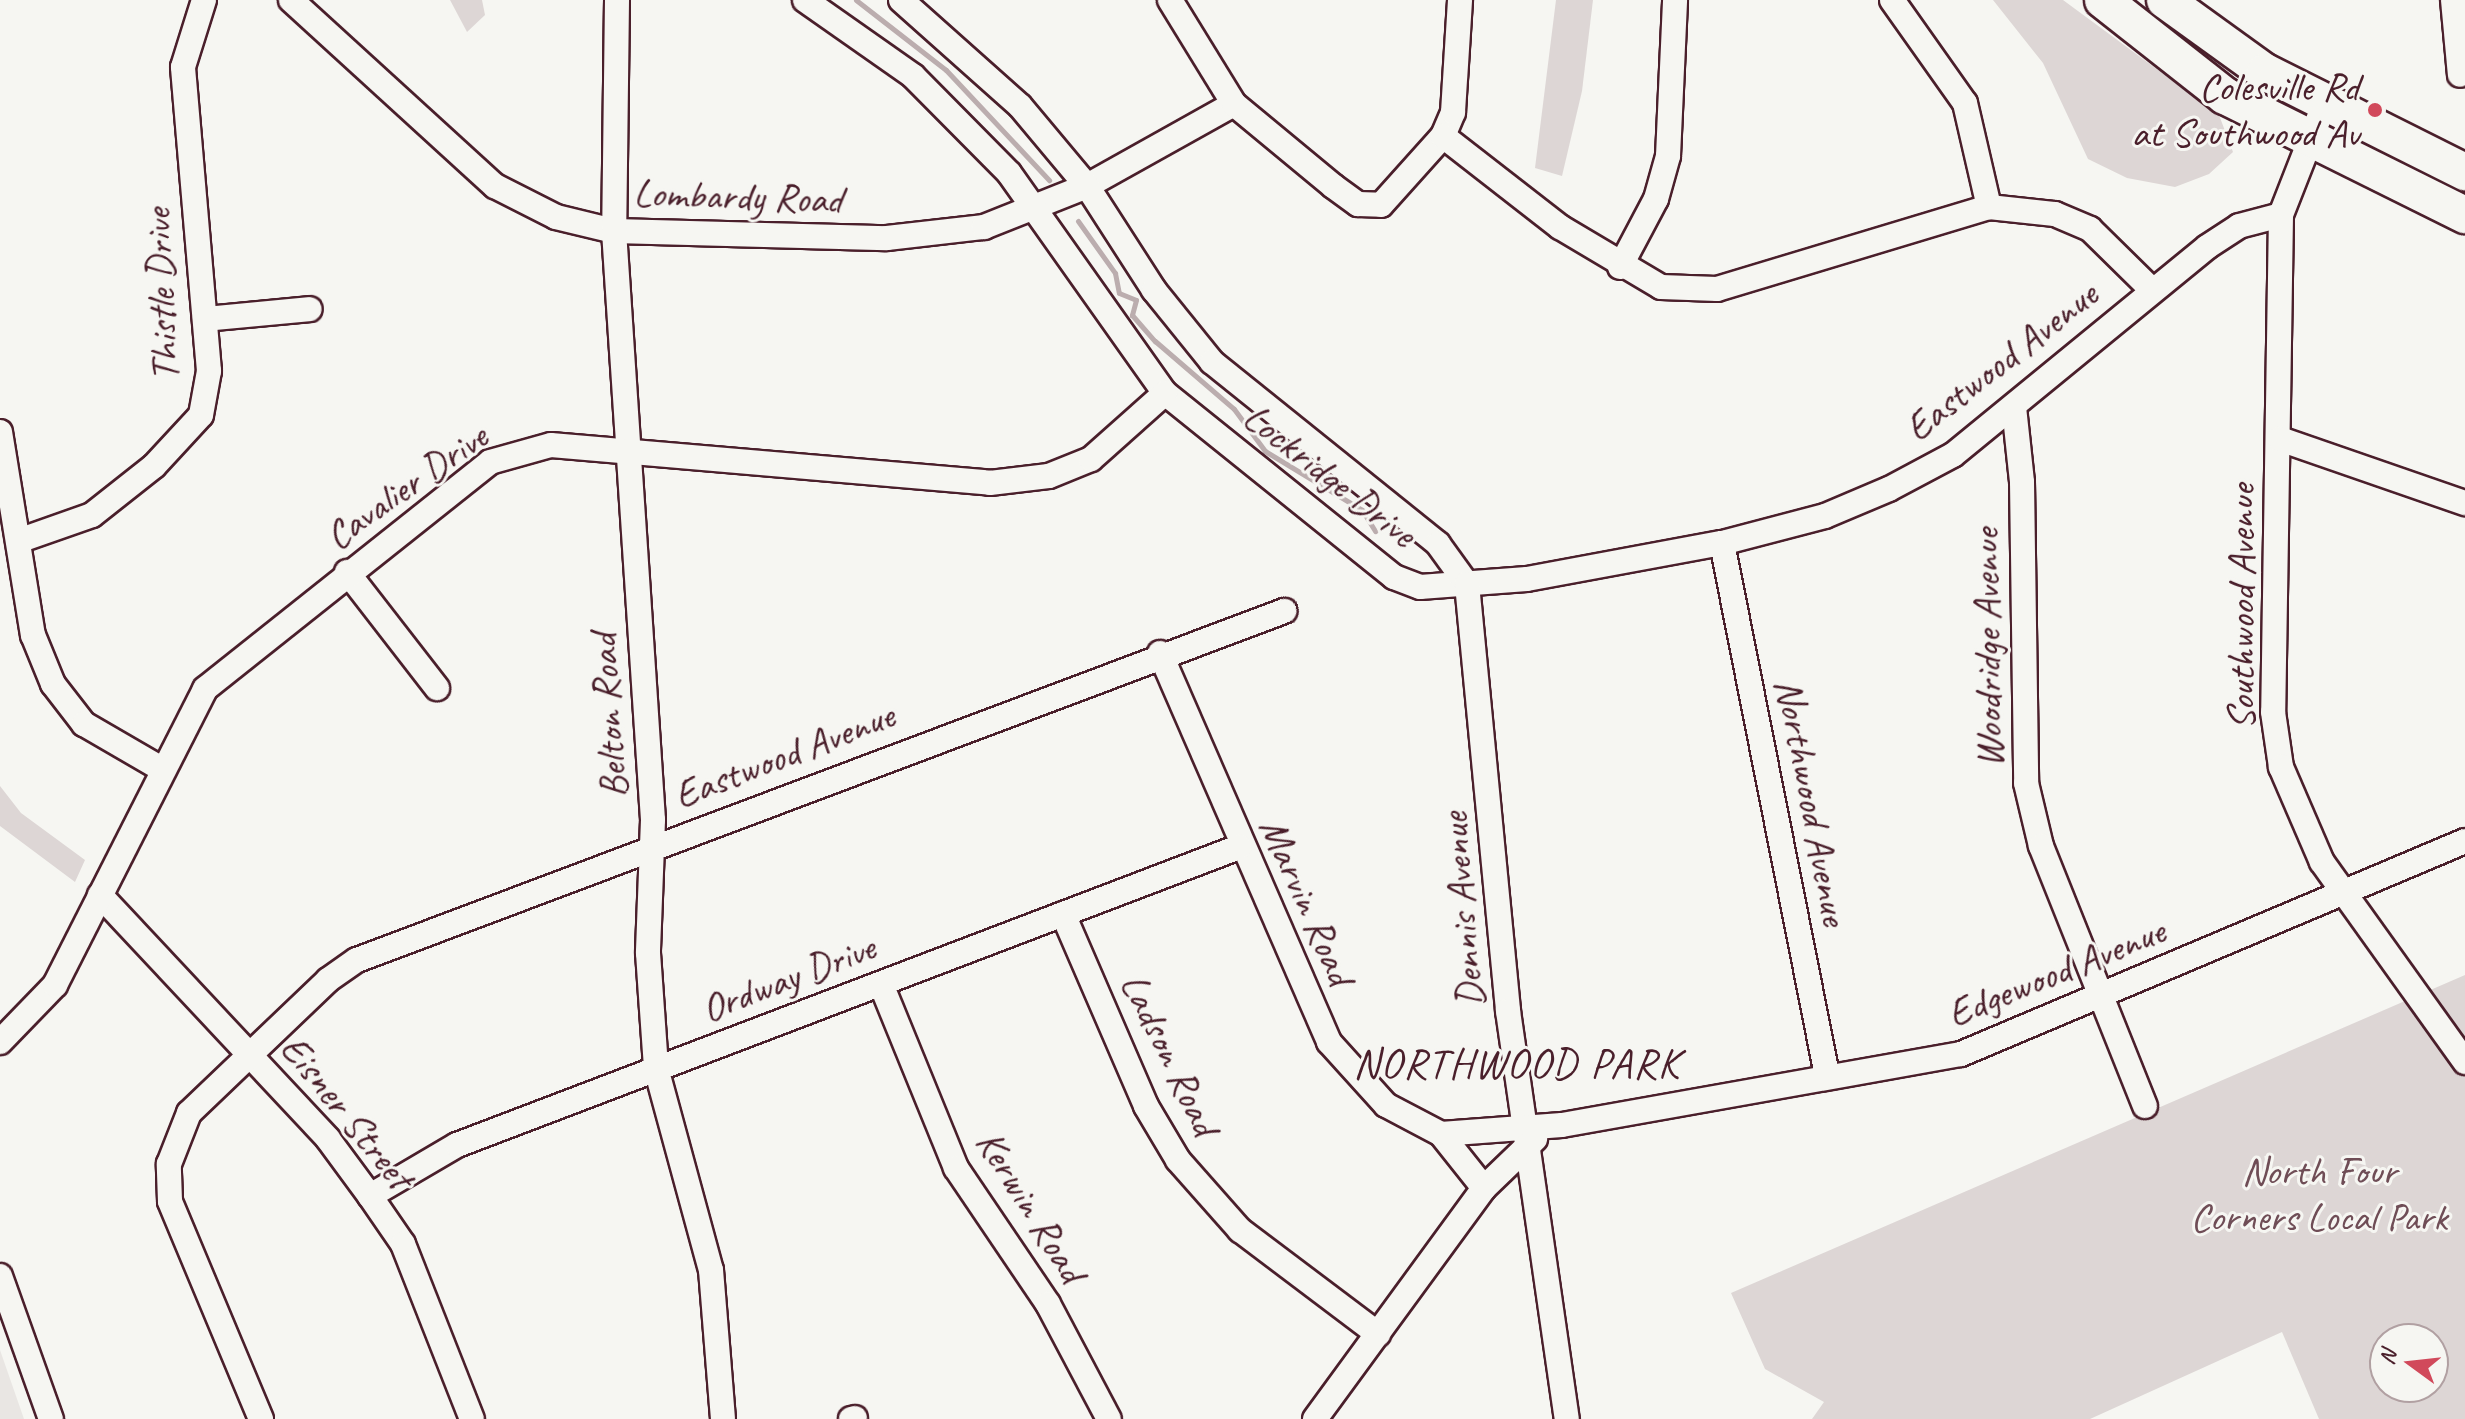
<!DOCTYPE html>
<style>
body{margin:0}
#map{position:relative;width:2465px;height:1419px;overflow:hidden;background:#f6f6f2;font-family:Caveat,sans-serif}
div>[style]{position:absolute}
.built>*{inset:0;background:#e9e6e3}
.green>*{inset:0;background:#ddd6d5}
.stream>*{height:5px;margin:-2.5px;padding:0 2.5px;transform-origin:2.5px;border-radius:2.5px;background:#bbadae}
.roads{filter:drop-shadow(2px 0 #4a1f2b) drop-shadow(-2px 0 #4a1f2b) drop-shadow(0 2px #4a1f2b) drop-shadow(0 -2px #4a1f2b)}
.minor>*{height:24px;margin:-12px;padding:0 12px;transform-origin:12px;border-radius:12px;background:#f6f6f2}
.highway>*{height:36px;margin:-18px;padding:0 18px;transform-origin:18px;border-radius:18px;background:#f6f6f2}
.dots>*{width:22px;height:22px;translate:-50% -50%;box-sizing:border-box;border:4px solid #f6f6f2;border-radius:50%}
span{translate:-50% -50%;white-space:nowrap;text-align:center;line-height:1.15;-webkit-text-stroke:6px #f6f6f2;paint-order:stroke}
.poi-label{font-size:40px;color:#4a1f2b}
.right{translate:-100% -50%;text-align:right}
.street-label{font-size:40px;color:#4a1f2b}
.park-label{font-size:40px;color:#6f4d56}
.neighbourhood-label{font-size:42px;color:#4a1f2b;letter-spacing:2px}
.north{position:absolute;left:2369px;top:1323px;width:80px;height:80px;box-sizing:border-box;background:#f6f6f2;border:2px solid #b1a0a2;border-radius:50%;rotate:285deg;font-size:22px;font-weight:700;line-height:32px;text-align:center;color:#4a1f2b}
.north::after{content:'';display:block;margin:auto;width:28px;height:36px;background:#d1495b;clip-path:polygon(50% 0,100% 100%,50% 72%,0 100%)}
</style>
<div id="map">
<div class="built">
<i style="clip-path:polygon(0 1350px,24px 1419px,0 1419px)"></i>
</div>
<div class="green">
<i style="clip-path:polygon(450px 0,482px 0,485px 15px,467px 32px)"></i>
<i style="clip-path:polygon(1556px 0,1593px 0,1582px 91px,1562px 176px,1535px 168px)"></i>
<i style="clip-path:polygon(1993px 0,2063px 0,2219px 115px,2233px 152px,2209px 174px,2175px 187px,2127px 178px,2088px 159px,2043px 63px)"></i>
<i style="clip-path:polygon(0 786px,21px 813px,85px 860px,75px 882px,0 826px)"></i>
<i style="clip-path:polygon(evenodd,2465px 975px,2465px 1419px,2319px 1419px,2282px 1332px,2090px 1419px,1812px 1419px,1824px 1402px,1765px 1369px,1731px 1293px,2465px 975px,2385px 1339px,2433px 1339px,2433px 1387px,2385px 1387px,2385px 1339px)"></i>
</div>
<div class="stream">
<i style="left:856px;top:0;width:114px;rotate:37.9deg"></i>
<i style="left:946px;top:70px;width:151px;rotate:46.9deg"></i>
<i style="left:1078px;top:221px;width:64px;rotate:54.6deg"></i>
<i style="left:1115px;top:273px;width:20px;rotate:79deg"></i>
<i style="left:1119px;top:293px;width:18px;rotate:22deg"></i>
<i style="left:1136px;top:300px;width:16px;rotate:105deg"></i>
<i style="left:1132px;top:315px;width:35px;rotate:49deg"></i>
<i style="left:1155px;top:341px;width:104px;rotate:40.7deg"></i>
<i style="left:1234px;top:409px;width:52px;rotate:53.6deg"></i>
<i style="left:1265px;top:451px;width:114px;rotate:31.3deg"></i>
<i style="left:1362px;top:510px;width:25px;rotate:58deg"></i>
</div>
<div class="roads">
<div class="minor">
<i style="left:291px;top:0;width:276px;rotate:42.4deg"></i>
<i style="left:495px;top:186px;width:68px;rotate:26.9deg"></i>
<i style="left:556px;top:217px;width:60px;rotate:13.6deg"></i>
<i style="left:614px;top:231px;width:273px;rotate:1.5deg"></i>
<i style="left:887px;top:238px;width:98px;rotate:-6.5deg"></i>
<i style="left:984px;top:227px;width:111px;rotate:-21.7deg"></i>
<i style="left:1087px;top:186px;width:168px;rotate:-29.2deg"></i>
<i style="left:617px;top:0;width:231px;rotate:90.7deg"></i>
<i style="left:614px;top:231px;width:590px;rotate:86.21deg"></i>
<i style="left:653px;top:820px;width:133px;rotate:92.2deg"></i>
<i style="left:648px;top:953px;width:115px;rotate:86deg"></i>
<i style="left:656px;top:1068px;width:209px;rotate:74.8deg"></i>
<i style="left:711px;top:1270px;width:149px;rotate:85.4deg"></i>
<i style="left:805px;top:0;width:132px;rotate:35.1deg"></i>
<i style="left:913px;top:76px;width:136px;rotate:45.3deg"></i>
<i style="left:1009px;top:173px;width:270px;rotate:54.7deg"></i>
<i style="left:1165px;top:393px;width:294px;rotate:38.8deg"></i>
<i style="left:1394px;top:577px;width:28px;rotate:21deg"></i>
<i style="left:1420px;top:587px;width:107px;rotate:-4.3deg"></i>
<i style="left:1527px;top:579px;width:198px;rotate:-10.5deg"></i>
<i style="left:1722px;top:543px;width:106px;rotate:-14.7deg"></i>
<i style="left:1825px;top:516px;width:69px;rotate:-22.9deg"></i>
<i style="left:1889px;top:489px;width:72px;rotate:-28deg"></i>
<i style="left:1953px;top:455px;width:328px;rotate:-39.3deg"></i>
<i style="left:2207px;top:247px;width:38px;rotate:-33deg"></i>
<i style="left:2239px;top:226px;width:43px;rotate:-14.7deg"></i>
<i style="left:901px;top:0;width:159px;rotate:41.7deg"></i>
<i style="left:1020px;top:106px;width:104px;rotate:50.1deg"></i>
<i style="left:1087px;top:186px;width:124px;rotate:57.2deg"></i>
<i style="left:1154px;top:290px;width:92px;rotate:51.1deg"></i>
<i style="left:1212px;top:362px;width:290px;rotate:38.8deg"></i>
<i style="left:1438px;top:544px;width:49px;rotate:54.1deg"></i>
<i style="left:1467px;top:584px;width:429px;rotate:84.5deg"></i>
<i style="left:1508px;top:1011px;width:412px;rotate:81.8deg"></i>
<i style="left:1170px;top:0;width:122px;rotate:58.4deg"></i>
<i style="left:1234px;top:104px;width:129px;rotate:39.6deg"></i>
<i style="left:1333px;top:186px;width:31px;rotate:36deg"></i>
<i style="left:1358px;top:204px;width:23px;rotate:2deg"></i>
<i style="left:1381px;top:205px;width:93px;rotate:-48.1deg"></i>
<i style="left:1443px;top:136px;width:26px;rotate:-67deg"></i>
<i style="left:1453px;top:112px;width:112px;rotate:-86.4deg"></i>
<i style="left:1892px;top:0;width:126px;rotate:54.7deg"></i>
<i style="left:1965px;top:103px;width:107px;rotate:77deg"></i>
<i style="left:2453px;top:0;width:75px;rotate:84.7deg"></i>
<i style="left:2324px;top:105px;width:118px;rotate:111.4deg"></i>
<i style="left:2281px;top:215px;width:497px;rotate:90.9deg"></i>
<i style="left:2273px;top:712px;width:56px;rotate:81.7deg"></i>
<i style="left:2281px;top:767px;width:103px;rotate:66.7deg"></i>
<i style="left:2322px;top:862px;width:246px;rotate:54.4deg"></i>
<i style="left:1443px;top:136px;width:148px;rotate:37.9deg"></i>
<i style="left:1560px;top:227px;width:117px;rotate:30.7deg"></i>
<i style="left:1661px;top:287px;width:56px;rotate:2deg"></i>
<i style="left:1717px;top:289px;width:284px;rotate:-16.8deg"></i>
<i style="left:1989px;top:207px;width:66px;rotate:6.1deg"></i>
<i style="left:2055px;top:214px;width:38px;rotate:23deg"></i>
<i style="left:2090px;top:229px;width:87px;rotate:44.5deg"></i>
<i style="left:1620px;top:267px;width:77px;rotate:-62.1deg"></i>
<i style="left:1656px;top:199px;width:45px;rotate:-74.4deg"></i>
<i style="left:1668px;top:156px;width:156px;rotate:-87.4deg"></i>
<i style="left:205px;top:319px;width:105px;rotate:-5.4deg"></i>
<i style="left:2014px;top:407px;width:75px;rotate:83.9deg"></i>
<i style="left:2022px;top:482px;width:301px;rotate:89.2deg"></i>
<i style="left:2026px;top:783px;width:65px;rotate:76.6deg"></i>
<i style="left:2041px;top:846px;width:280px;rotate:68.2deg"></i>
<i style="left:0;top:432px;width:206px;rotate:80.8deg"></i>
<i style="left:33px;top:635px;width:53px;rotate:67.8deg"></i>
<i style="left:53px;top:684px;width:51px;rotate:52.2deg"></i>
<i style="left:84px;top:724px;width:88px;rotate:30.1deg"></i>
<i style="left:2280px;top:439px;width:196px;rotate:19.1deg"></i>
<i style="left:21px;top:540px;width:75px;rotate:-19.4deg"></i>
<i style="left:92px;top:515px;width:79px;rotate:-38.3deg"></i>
<i style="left:154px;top:466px;width:69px;rotate:-47.3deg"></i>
<i style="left:201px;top:415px;width:45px;rotate:-79.7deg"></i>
<i style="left:209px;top:371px;width:305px;rotate:-94.9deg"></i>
<i style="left:183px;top:67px;width:70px;rotate:-72.6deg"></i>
<i style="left:1722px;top:543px;width:542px;rotate:78.84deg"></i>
<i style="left:347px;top:572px;width:147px;rotate:52.2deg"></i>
<i style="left:1160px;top:653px;width:424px;rotate:66.5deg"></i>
<i style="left:1329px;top:1042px;width:85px;rotate:47.9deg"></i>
<i style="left:1386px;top:1105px;width:62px;rotate:27.8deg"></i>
<i style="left:1441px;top:1134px;width:121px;rotate:-4.3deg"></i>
<i style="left:1562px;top:1125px;width:405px;rotate:-10.1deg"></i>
<i style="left:1961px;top:1054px;width:547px;rotate:-22.91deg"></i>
<i style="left:100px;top:895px;width:334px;rotate:46.9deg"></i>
<i style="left:328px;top:1139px;width:71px;rotate:53.6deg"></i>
<i style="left:370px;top:1196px;width:58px;rotate:55.5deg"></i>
<i style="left:403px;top:1244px;width:188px;rotate:68.5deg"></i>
<i style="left:1063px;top:914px;width:209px;rotate:66.6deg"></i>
<i style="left:1146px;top:1106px;width:63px;rotate:59.3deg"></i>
<i style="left:1178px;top:1160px;width:94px;rotate:48.5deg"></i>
<i style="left:1240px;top:1230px;width:173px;rotate:37deg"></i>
<i style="left:881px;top:984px;width:199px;rotate:67.8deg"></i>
<i style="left:956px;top:1168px;width:164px;rotate:55.9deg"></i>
<i style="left:1048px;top:1304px;width:130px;rotate:62.1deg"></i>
<i style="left:0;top:1042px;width:79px;rotate:-46deg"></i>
<i style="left:55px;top:985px;width:332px;rotate:-63.1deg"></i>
<i style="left:205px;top:689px;width:364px;rotate:-38.5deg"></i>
<i style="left:490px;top:462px;width:63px;rotate:-15.6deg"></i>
<i style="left:551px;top:445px;width:441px;rotate:4.9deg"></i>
<i style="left:990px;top:483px;width:59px;rotate:-6.8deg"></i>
<i style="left:1049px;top:476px;width:45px;rotate:-22deg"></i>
<i style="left:1091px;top:459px;width:99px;rotate:-41.7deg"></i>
<i style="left:1441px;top:1134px;width:69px;rotate:51.5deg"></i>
<i style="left:370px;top:1196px;width:101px;rotate:-30.4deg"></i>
<i style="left:457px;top:1145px;width:837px;rotate:-20.86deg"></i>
<i style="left:0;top:1276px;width:152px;rotate:70.4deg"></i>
<i style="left:261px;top:1419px;width:236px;rotate:-112.7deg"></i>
<i style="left:170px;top:1201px;width:37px;rotate:-92deg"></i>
<i style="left:169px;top:1164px;width:55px;rotate:-68.6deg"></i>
<i style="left:189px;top:1113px;width:192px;rotate:-43.7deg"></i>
<i style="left:328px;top:980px;width:35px;rotate:-35deg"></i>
<i style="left:357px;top:960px;width:991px;rotate:-20.63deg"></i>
<i style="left:851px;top:1419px;width:4px;rotate:-14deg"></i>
<i style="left:1315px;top:1419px;width:286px;rotate:-53.8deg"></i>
<i style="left:1484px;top:1188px;width:71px;rotate:-43.9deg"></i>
</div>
<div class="highway">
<i style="left:2103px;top:0;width:155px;rotate:38.2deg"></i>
<i style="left:2225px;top:96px;width:268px;rotate:26.4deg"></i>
<i style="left:2165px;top:0;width:123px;rotate:35.8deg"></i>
<i style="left:2265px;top:72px;width:224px;rotate:26.6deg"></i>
</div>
</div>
<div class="dots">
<i style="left:2375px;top:110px;background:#d1495b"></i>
</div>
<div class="poi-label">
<span class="right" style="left:2359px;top:110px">Colesville Rd<br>at Southwood Av</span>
</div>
<div class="street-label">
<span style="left:738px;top:196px;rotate:2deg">Lombardy Road</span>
<span style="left:161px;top:295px;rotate:-93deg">Thistle Drive</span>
<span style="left:2001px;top:361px;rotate:-38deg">Eastwood Avenue</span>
<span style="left:1330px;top:475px;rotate:38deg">Lockridge Drive</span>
<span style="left:406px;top:486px;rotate:-35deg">Cavalier Drive</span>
<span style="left:2241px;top:607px;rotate:-90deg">Southwood Avenue</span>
<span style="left:1987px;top:648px;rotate:-91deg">Woodridge Avenue</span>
<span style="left:608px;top:716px;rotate:-94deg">Belton Road</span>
<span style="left:784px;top:755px;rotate:-21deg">Eastwood Avenue</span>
<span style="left:1812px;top:802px;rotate:79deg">Northwood Avenue</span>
<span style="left:1307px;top:901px;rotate:66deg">Marvin Road</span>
<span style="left:1462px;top:910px;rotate:-95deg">Dennis Avenue</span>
<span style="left:2056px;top:972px;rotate:-22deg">Edgewood Avenue</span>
<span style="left:788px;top:978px;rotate:-21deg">Ordway Drive</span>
<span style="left:1170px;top:1054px;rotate:64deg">Ladson Road</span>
<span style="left:347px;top:1112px;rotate:51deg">Eisner Street</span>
<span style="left:1031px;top:1206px;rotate:58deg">Kerwin Road</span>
</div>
<div class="park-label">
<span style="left:2319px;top:1194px">North Four<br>Corners Local Park</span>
</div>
<div class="neighbourhood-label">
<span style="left:1517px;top:1064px">NORTHWOOD PARK</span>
</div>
<div class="north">N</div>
</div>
